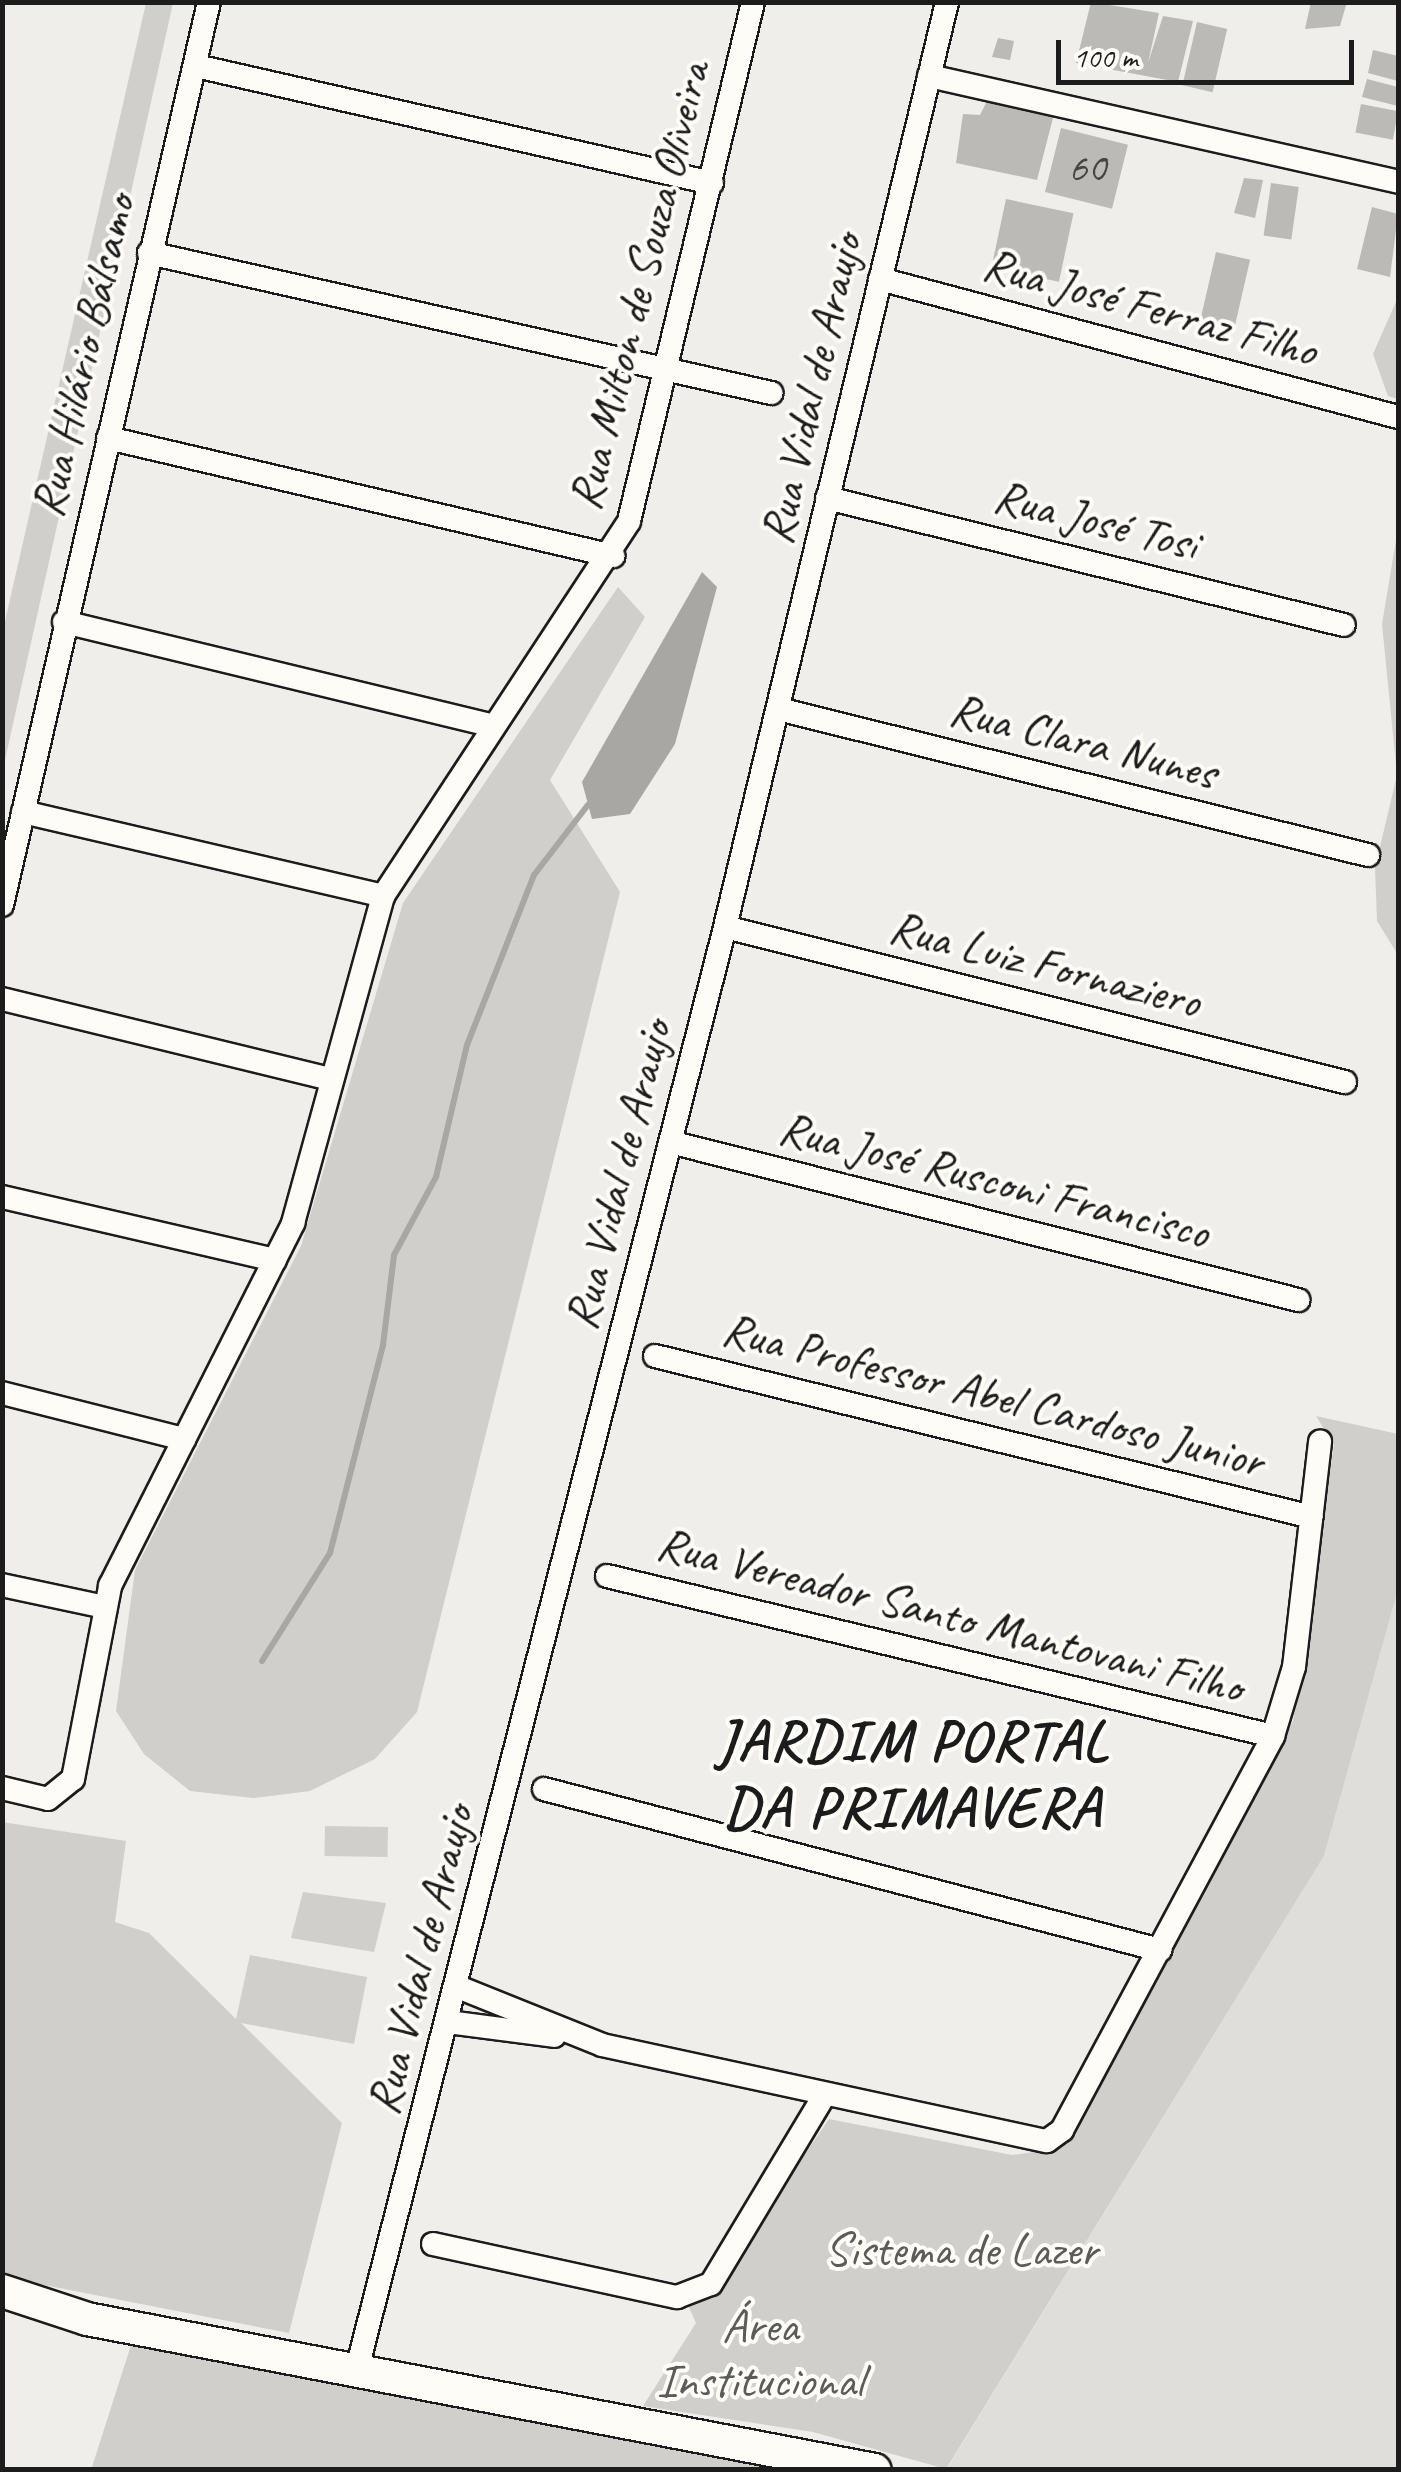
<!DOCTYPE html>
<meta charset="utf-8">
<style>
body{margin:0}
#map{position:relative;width:1401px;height:2472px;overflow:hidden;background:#f0eeea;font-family:Caveat,sans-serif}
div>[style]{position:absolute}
.built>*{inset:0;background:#e0deda}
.green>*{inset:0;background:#d0cfcc;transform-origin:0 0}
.water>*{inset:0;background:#a8a7a3}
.stream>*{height:6px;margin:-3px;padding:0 3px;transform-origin:3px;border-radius:3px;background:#a8a7a3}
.building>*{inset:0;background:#bbbab6;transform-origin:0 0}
.roads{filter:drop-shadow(2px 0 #1c1c1c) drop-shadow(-2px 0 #1c1c1c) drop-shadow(0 2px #1c1c1c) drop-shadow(0 -2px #1c1c1c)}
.minor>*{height:22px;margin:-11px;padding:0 11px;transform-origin:11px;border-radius:11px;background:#fdfcf7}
.secondary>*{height:32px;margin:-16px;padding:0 16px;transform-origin:16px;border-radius:16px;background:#fdfcf7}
span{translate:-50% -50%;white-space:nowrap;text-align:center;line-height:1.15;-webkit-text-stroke:8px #fdfcf7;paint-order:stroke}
.number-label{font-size:42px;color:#444442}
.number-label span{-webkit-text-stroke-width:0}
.street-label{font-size:48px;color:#1c1c1c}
.park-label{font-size:48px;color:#5b5b5a}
.district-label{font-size:58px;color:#1c1c1c;font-weight:700;letter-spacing:2.5px}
.frame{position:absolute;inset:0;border:5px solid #1c1c1c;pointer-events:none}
.scale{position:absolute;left:1056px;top:40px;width:298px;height:45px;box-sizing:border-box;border:5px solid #1c1c1c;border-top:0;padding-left:12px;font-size:30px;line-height:35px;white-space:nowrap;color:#1c1c1c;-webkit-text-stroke:8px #fdfcf7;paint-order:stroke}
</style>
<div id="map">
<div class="built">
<i style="clip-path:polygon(1398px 1589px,1398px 2469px,946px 2470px,1324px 1856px)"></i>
</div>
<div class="green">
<i style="clip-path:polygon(146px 3px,173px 3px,3px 769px,3px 630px)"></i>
<i style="clip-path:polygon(1398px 297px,1398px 399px,1388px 396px,1373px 354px)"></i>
<i style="clip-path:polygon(1398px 528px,1398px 955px,1377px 921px,1375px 868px,1397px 775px,1382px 624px)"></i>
<i style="clip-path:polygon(618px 587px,645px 617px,550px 780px,620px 892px,417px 1712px,375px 1759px,310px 1791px,253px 1798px,190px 1791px,144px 1754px,116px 1711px,135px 1570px,301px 1246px,403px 903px)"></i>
<i style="clip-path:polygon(1316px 1416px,1398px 1434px,1398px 1589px,1324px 1856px,946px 2469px,813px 2432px,643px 2406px,696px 2323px,686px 2301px,709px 2293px,829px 2119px,1012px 2155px,1042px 2151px,1083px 2110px,1293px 1721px,1334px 1445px)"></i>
<i style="clip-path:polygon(2px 1822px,126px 1841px,115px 1922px,149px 1933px,236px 2019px,250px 1955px,367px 1977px,354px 2044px,241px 2023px,342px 2123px,289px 2333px,3px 2277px)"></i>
<i style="left:325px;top:1826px;width:63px;height:30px;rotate:1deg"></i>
<i style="clip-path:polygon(303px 1892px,386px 1903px,374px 1952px,291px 1938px)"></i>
<i style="clip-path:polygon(132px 2342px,810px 2470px,91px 2470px)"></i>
</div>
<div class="water">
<i style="clip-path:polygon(702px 572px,717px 587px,675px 744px,630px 814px,592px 819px,582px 782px)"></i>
</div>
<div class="stream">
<i style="left:262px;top:1661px;width:128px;rotate:-57.8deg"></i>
<i style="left:330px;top:1553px;width:215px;rotate:-75.7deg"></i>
<i style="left:383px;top:1345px;width:91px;rotate:-83deg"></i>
<i style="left:394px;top:1255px;width:89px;rotate:-61.7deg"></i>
<i style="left:436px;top:1177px;width:136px;rotate:-76.8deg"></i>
<i style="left:467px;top:1045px;width:183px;rotate:-68.5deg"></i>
<i style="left:534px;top:875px;width:88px;rotate:-52.4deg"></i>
</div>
<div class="building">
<i style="clip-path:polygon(1091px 2px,1159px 13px,1148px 63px,1163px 16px,1193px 21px,1178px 82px,1076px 63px)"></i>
<i style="clip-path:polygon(1311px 2px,1347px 2px,1340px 26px,1305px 29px)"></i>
<i style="left:1197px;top:22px;width:31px;height:65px;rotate:13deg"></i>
<i style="clip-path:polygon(998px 38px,1014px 41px,1010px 60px,992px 57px)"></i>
<i style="clip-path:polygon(1373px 50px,1398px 56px,1398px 81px,1368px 73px)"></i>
<i style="clip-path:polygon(1367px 79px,1398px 87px,1398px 106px,1362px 97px)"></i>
<i style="clip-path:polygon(988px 99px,1054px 114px,1037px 180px,956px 163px,963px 114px,980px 115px)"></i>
<i style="left:1361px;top:104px;width:38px;height:29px;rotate:11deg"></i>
<i style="left:1061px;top:128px;width:69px;height:66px;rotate:14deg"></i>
<i style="clip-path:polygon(1244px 178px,1263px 180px,1255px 218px,1234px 213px)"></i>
<i style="left:1271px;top:183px;width:28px;height:53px;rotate:8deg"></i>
<i style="left:1006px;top:199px;width:69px;height:70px;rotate:12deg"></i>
<i style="clip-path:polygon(1372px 207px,1398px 214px,1390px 277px,1357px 269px)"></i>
<i style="left:1216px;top:252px;width:35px;height:69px;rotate:13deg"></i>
</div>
<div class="roads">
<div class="minor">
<i style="left:196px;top:66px;width:529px;rotate:12.78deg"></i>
<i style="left:929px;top:76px;width:481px;rotate:12.7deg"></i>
<i style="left:149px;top:253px;width:638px;rotate:12.68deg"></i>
<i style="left:880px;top:279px;width:536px;rotate:14.92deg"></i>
<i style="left:108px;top:438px;width:519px;rotate:13.15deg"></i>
<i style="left:827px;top:498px;width:532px;rotate:13.8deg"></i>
<i style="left:64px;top:622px;width:441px;rotate:13.6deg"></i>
<i style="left:778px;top:709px;width:608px;rotate:13.9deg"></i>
<i style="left:23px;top:812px;width:370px;rotate:13.1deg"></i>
<i style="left:2px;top:905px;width:926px;rotate:-77.09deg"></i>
<i style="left:725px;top:927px;width:639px;rotate:14.04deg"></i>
<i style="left:2px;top:999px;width:339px;rotate:13.7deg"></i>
<i style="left:670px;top:1142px;width:648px;rotate:14.12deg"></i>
<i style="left:2px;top:1197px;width:280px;rotate:13deg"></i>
<i style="left:655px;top:1356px;width:676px;rotate:13.77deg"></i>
<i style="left:2px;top:1393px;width:188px;rotate:14.2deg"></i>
<i style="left:607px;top:1576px;width:685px;rotate:13.51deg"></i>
<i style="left:2px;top:1585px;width:105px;rotate:12.1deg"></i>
<i style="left:2px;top:1788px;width:47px;rotate:13.4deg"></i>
<i style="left:48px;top:1799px;width:32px;rotate:-39deg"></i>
<i style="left:73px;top:1779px;width:197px;rotate:-79.1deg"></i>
<i style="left:110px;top:1586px;width:407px;rotate:-63.2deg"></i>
<i style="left:293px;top:1223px;width:339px;rotate:-74.6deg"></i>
<i style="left:383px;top:896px;width:448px;rotate:-56.7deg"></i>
<i style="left:629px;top:521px;width:534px;rotate:-76.56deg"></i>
<i style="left:544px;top:1789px;width:637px;rotate:14.65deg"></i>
<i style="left:458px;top:1987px;width:155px;rotate:21.9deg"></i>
<i style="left:602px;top:2045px;width:455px;rotate:12.2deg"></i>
<i style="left:1047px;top:2141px;width:19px;rotate:-36deg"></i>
<i style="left:1062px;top:2130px;width:447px;rotate:-61.8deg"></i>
<i style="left:1273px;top:1736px;width:72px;rotate:-73.1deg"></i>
<i style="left:1294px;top:1667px;width:227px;rotate:-83.4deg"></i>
<i style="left:448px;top:2022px;width:107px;rotate:7.5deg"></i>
<i style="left:433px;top:2244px;width:250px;rotate:12.3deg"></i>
<i style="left:677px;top:2297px;width:36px;rotate:-21deg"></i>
<i style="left:711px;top:2284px;width:216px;rotate:-59deg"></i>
<i style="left:358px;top:2365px;width:1484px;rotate:-75.68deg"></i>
<i style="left:725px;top:927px;width:951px;rotate:-76.5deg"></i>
</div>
<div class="secondary">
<i style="left:2px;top:2291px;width:89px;rotate:18.2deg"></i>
<i style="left:87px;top:2319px;width:802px;rotate:10.85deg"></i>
</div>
</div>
<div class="number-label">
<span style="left:1087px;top:168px">60</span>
</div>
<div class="street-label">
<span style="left:639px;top:286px;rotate:-76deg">Rua Milton de Souza Oliveira</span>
<span style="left:1150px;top:307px;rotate:15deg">Rua José Ferraz Filho</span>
<span style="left:83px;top:356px;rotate:-77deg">Rua Hilário Bálsamo</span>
<span style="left:811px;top:389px;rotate:-77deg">Rua Vidal de Araujo</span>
<span style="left:1096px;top:520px;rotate:14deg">Rua José Tosi</span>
<span style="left:1083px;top:741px;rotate:14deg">Rua Clara Nunes</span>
<span style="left:1045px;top:964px;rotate:14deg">Rua Luiz Fornaziero</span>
<span style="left:618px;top:1175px;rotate:-76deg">Rua Vidal de Araujo</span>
<span style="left:994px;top:1180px;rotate:14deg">Rua José Rusconi Francisco</span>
<span style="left:993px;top:1395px;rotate:14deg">Rua Professor Abel Cardoso Junior</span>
<span style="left:950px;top:1615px;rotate:14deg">Rua Vereador Santo Mantovani Filho</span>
<span style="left:420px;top:1960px;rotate:-76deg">Rua Vidal de Araujo</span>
</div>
<div class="park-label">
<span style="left:961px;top:2250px">Sistema de Lazer</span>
<span style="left:760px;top:2353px">Área<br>Institucional</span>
</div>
<div class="district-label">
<span style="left:913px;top:1774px">JARDIM PORTAL<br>DA PRIMAVERA</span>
</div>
<div class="frame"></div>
<div class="scale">100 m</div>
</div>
